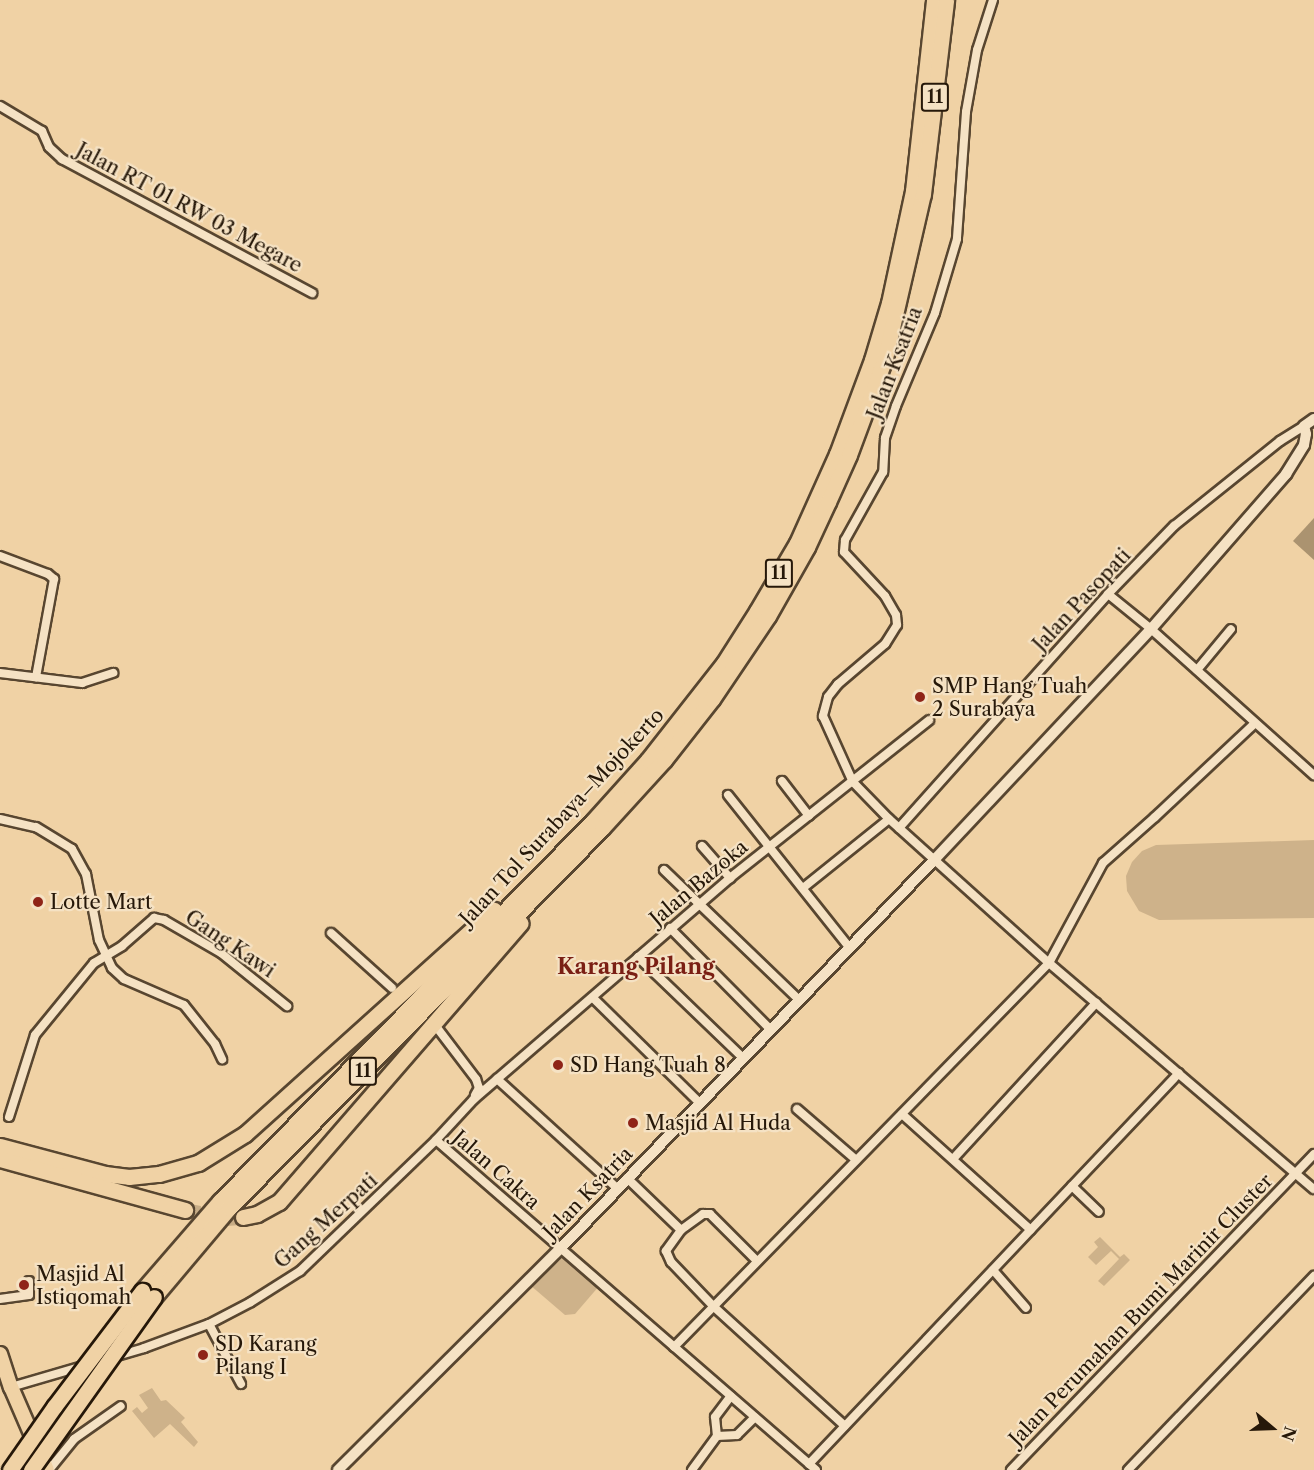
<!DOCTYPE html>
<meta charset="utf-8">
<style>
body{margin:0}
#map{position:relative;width:1314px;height:1470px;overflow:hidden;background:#f0d2a5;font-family:"Libre Caslon Text",serif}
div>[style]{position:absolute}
.green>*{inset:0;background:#ceb28a}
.water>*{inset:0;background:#ab9370}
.motorway-tunnel>*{height:15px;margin-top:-7.5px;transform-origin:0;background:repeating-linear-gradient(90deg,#c8ad86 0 15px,transparent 0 23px)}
.roads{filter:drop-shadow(2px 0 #584630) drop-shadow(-2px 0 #584630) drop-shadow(0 2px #584630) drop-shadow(0 -2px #584630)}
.minor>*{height:8px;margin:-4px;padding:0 4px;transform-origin:4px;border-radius:4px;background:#f5e2c4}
.tertiary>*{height:10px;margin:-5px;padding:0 5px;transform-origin:5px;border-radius:5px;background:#f5e2c4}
.primary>*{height:14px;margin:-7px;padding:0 7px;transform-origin:7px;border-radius:7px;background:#f0d2a5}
.motorway>*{height:15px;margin:-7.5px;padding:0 7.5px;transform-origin:7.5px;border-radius:7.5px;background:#f0d2a5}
.bridges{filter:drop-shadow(2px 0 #261809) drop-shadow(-2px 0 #261809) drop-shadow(0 2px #261809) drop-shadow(0 -2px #261809)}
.motorway-bridge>*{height:15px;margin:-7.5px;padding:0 7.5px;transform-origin:7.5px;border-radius:7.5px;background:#f0d2a5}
.dots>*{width:16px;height:16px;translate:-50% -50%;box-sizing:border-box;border:3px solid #f5e2c4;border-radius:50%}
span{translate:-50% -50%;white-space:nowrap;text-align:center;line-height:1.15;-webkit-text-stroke:4.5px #f5e2c4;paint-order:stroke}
.shield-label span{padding:2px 4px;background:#f5e2c4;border:2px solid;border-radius:4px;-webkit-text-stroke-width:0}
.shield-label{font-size:18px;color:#261809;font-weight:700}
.street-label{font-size:20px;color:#261809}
.poi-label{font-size:20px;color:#261809}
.left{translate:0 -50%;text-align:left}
.quarter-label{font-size:22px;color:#7a1f14;font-weight:700}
.north{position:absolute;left:1242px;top:1398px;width:60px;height:60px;-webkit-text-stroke:4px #f5e2c4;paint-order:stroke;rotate:109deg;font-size:16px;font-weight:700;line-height:24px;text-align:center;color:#261809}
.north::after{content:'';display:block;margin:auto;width:21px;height:27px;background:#261809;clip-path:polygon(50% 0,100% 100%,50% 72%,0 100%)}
</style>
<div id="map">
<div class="green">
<i style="clip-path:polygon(1314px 840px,1314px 918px,1159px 920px,1139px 911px,1127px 891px,1126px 876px,1132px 862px,1142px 851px,1156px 845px)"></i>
<i style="clip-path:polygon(1100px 1237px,1120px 1257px,1124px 1254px,1130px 1260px,1104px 1286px,1098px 1281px,1119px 1259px,1111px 1251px,1096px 1265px,1088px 1257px,1098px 1247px,1094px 1242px)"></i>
<i style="clip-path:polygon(564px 1257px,600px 1285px,575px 1314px,565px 1315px,530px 1285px)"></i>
<i style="clip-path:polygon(152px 1388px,161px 1401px,166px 1400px,185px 1418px,181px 1422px,198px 1442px,194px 1447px,170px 1424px,154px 1438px,132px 1411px,137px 1407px,142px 1413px,148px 1408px,139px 1395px)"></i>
</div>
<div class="water">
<i style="clip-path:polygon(1314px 518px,1314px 560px,1293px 541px)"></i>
</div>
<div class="motorway-tunnel">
<i style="left:185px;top:1210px;width:43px;rotate:10.8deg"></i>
<i style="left:227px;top:1218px;width:16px;rotate:-4deg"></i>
</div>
<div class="roads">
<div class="minor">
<i style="left:993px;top:0;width:52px;rotate:107.7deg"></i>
<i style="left:977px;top:50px;width:63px;rotate:100.1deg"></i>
<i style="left:966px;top:112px;width:127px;rotate:94.1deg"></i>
<i style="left:957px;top:239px;width:77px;rotate:106.6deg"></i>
<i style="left:935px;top:313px;width:101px;rotate:112.8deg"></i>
<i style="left:896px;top:406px;width:34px;rotate:109deg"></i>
<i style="left:885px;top:438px;width:34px;rotate:93deg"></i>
<i style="left:883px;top:472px;width:78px;rotate:119.2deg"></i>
<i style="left:845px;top:540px;width:12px;rotate:95deg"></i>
<i style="left:844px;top:552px;width:60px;rotate:47deg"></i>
<i style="left:885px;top:596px;width:22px;rotate:60deg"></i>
<i style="left:896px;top:615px;width:10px;rotate:84deg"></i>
<i style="left:897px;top:625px;width:22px;rotate:122deg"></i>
<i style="left:885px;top:644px;width:62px;rotate:139.6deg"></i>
<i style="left:838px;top:684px;width:16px;rotate:128deg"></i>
<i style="left:828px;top:697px;width:20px;rotate:105deg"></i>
<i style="left:823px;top:716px;width:72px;rotate:65.6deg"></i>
<i style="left:853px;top:782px;width:52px;rotate:45.8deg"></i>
<i style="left:889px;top:819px;width:215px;rotate:42deg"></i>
<i style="left:1049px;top:963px;width:348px;rotate:40.5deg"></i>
<i style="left:0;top:106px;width:49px;rotate:30.8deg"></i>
<i style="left:42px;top:131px;width:17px;rotate:66deg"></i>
<i style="left:49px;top:147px;width:18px;rotate:43deg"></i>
<i style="left:62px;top:159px;width:284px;rotate:28.2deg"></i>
<i style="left:0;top:556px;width:51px;rotate:20.6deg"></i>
<i style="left:48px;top:574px;width:8px;rotate:40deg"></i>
<i style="left:54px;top:579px;width:100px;rotate:100.4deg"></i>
<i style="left:1108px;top:594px;width:55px;rotate:39.1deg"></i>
<i style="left:1151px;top:629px;width:219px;rotate:41.9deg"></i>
<i style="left:1197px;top:670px;width:53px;rotate:-50.3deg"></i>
<i style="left:0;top:673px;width:83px;rotate:7deg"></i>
<i style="left:82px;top:683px;width:33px;rotate:-18deg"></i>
<i style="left:782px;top:781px;width:44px;rotate:52.4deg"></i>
<i style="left:728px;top:795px;width:194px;rotate:51.5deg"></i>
<i style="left:0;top:819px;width:37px;rotate:13deg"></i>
<i style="left:36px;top:827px;width:42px;rotate:31.4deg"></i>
<i style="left:72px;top:849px;width:29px;rotate:61deg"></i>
<i style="left:86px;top:874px;width:67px;rotate:78.9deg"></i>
<i style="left:99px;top:940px;width:31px;rotate:65deg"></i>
<i style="left:112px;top:968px;width:16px;rotate:43deg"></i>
<i style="left:124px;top:979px;width:65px;rotate:23.4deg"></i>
<i style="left:184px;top:1005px;width:50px;rotate:51.5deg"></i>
<i style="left:215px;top:1044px;width:17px;rotate:65deg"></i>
<i style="left:899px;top:828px;width:314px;rotate:-48.2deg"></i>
<i style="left:1108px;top:594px;width:95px;rotate:-45.9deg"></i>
<i style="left:1174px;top:526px;width:136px;rotate:-38.7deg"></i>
<i style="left:1280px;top:441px;width:28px;rotate:-32deg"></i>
<i style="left:702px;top:846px;width:43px;rotate:48.8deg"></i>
<i style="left:664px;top:870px;width:186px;rotate:43.9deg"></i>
<i style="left:803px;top:888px;width:110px;rotate:-38.7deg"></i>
<i style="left:670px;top:928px;width:142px;rotate:45.3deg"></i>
<i style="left:331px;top:933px;width:82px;rotate:42deg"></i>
<i style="left:638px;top:957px;width:146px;rotate:43.9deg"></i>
<i style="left:593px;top:998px;width:148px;rotate:44.5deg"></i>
<i style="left:438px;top:1029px;width:63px;rotate:52.8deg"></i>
<i style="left:476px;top:1079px;width:9px;rotate:72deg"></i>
<i style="left:479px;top:1088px;width:8px;rotate:120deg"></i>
<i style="left:497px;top:1079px;width:164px;rotate:42.3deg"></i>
<i style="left:797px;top:1109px;width:78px;rotate:40.8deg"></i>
<i style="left:902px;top:1114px;width:173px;rotate:42deg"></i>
<i style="left:9px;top:1117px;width:86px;rotate:-72.4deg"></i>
<i style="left:35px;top:1035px;width:93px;rotate:-50.7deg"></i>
<i style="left:94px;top:963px;width:33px;rotate:-31deg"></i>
<i style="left:122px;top:946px;width:43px;rotate:-41.2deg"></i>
<i style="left:154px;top:918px;width:10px;rotate:11deg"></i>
<i style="left:164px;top:920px;width:66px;rotate:30.1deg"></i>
<i style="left:221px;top:953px;width:85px;rotate:38.8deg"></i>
<i style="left:436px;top:1140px;width:503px;rotate:40.97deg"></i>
<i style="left:953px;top:1159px;width:212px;rotate:-47.5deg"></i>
<i style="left:627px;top:1178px;width:75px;rotate:43.9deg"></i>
<i style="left:1072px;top:1186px;width:37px;rotate:44deg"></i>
<i style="left:757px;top:1261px;width:66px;rotate:-135deg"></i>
<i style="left:710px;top:1214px;width:7px;rotate:180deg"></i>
<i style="left:703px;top:1214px;width:27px;rotate:144deg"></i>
<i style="left:681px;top:1230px;width:26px;rotate:126deg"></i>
<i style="left:666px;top:1251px;width:12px;rotate:66deg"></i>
<i style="left:671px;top:1262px;width:61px;rotate:46.3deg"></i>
<i style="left:713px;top:1306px;width:178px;rotate:42.3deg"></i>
<i style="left:993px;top:1270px;width:50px;rotate:49deg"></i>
<i style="left:0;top:1299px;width:29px;rotate:-8deg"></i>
<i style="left:29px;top:1295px;width:14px;rotate:-90deg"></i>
<i style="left:209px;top:1324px;width:68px;rotate:61.9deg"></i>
<i style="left:674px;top:1347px;width:537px;rotate:-45.68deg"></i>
<i style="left:1049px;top:963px;width:114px;rotate:-61.6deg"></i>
<i style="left:1103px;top:863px;width:69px;rotate:-41.5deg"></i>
<i style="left:1155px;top:817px;width:137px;rotate:-43.2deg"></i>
<i style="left:11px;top:1387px;width:139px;rotate:-16.3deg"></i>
<i style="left:144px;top:1348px;width:69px;rotate:-20.3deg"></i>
<i style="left:209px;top:1324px;width:47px;rotate:-27.6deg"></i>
<i style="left:251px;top:1302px;width:58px;rotate:-32.3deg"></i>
<i style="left:300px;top:1271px;width:189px;rotate:-43.9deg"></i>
<i style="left:436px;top:1140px;width:56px;rotate:-47.2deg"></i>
<i style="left:474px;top:1099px;width:338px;rotate:-40.8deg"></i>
<i style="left:730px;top:878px;width:254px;rotate:-38.4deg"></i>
<i style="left:717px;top:1436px;width:20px;rotate:-3deg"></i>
<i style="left:737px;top:1435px;width:25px;rotate:-45deg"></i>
<i style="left:809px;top:1464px;width:538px;rotate:-46.58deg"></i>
<i style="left:49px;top:1470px;width:40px;rotate:-51deg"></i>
<i style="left:74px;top:1439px;width:57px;rotate:-35.1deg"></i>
<i style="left:692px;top:1470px;width:42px;rotate:-53.7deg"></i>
<i style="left:717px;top:1436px;width:19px;rotate:-96deg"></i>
<i style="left:715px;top:1417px;width:26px;rotate:-53deg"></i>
<i style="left:1011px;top:1470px;width:438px;rotate:-46.2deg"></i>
<i style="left:1128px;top:1470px;width:269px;rotate:-46.2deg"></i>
</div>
<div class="tertiary">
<i style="left:338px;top:1470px;width:315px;rotate:-44.9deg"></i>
<i style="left:561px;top:1248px;width:540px;rotate:-46.13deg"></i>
<i style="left:935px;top:859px;width:316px;rotate:-46.8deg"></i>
<i style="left:1151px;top:629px;width:206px;rotate:-48.9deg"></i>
<i style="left:1286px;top:474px;width:34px;rotate:-58deg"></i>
<i style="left:1304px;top:445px;width:11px;rotate:-80deg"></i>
<i style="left:1306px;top:434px;width:8px;rotate:-104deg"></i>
<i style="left:1304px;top:426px;width:12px;rotate:-35deg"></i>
</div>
<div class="primary">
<i style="left:0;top:1354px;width:35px;rotate:72deg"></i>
<i style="left:11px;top:1387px;width:90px;rotate:66.6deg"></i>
</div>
<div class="motorway">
<i style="left:0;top:1146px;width:109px;rotate:14.9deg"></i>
<i style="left:105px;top:1174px;width:24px;rotate:7deg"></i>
<i style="left:129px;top:1177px;width:30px;rotate:-6deg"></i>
<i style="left:159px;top:1174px;width:41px;rotate:-15.8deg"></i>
<i style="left:198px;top:1163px;width:55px;rotate:-31.7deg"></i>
<i style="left:245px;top:1134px;width:335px;rotate:-42deg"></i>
<i style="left:0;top:1159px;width:192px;rotate:15.4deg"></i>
<i style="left:243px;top:1217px;width:14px;rotate:-12deg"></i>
<i style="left:257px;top:1214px;width:25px;rotate:-29deg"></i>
<i style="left:279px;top:1202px;width:369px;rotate:-49.1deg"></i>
<i style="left:142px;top:1291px;width:119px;rotate:-49.1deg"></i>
<i style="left:220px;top:1201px;width:532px;rotate:-45.53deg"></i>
<i style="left:593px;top:821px;width:82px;rotate:-48deg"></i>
<i style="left:648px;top:760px;width:123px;rotate:-51.9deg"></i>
<i style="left:724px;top:663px;width:62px;rotate:-57.6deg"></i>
<i style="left:757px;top:611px;width:79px;rotate:-59.5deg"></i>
<i style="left:797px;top:543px;width:98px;rotate:-65.8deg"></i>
<i style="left:837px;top:454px;width:100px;rotate:-69.6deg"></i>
<i style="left:872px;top:360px;width:59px;rotate:-73.4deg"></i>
<i style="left:889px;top:303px;width:115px;rotate:-77.9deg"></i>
<i style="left:913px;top:191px;width:192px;rotate:-83.7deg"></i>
<i style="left:154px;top:1297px;width:116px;rotate:-49.9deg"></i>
<i style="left:229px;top:1208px;width:532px;rotate:-45.53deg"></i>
<i style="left:602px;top:828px;width:92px;rotate:-47.6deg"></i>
<i style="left:664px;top:760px;width:78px;rotate:-51.8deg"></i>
<i style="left:712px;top:699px;width:100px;rotate:-56deg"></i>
<i style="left:768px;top:616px;width:79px;rotate:-60.5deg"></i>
<i style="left:807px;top:547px;width:50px;rotate:-65deg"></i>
<i style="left:828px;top:502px;width:51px;rotate:-65.9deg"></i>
<i style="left:849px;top:455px;width:103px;rotate:-69.6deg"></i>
<i style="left:885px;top:358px;width:168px;rotate:-77deg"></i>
<i style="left:923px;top:194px;width:195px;rotate:-83.2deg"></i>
</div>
</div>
<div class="bridges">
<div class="motorway-bridge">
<i style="left:10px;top:1470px;width:77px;rotate:-55.1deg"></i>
<i style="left:54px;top:1407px;width:146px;rotate:-52.8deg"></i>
<i style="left:31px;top:1470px;width:212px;rotate:-54.6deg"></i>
</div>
</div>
<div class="dots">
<i style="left:920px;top:697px;background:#8f2418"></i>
<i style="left:38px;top:902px;background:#8f2418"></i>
<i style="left:558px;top:1065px;background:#8f2418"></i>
<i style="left:633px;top:1123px;background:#8f2418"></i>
<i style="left:24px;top:1285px;background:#8f2418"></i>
<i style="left:203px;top:1355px;background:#8f2418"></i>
</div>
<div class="shield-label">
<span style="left:935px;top:97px">11</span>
<span style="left:779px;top:573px">11</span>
<span style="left:363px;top:1071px">11</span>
</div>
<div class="street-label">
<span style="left:189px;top:208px;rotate:28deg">Jalan RT 01 RW 03 Megare</span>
<span style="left:895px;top:363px;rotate:-69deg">Jalan Ksatria</span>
<span style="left:1082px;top:600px;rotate:-47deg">Jalan Pasopati</span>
<span style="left:562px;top:817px;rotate:-47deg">Jalan Tol Surabaya–Mojokerto</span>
<span style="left:699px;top:883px;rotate:-40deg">Jalan Bazoka</span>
<span style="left:230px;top:944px;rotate:34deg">Gang Kawi</span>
<span style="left:496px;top:1170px;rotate:41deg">Jalan Cakra</span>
<span style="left:588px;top:1193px;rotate:-46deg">Jalan Ksatria</span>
<span style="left:326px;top:1221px;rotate:-42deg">Gang Merpati</span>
<span style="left:1141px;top:1310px;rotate:-46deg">Jalan Perumahan Bumi Marinir Cluster</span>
</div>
<div class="poi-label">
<span class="left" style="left:932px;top:698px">SMP Hang Tuah<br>2 Surabaya</span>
<span class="left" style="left:50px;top:902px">Lotte Mart</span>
<span class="left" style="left:570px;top:1065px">SD Hang Tuah 8</span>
<span class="left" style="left:645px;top:1123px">Masjid Al Huda</span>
<span class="left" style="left:36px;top:1286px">Masjid Al<br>Istiqomah</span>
<span class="left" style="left:215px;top:1356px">SD Karang<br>Pilang I</span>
</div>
<div class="quarter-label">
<span style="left:636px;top:967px">Karang Pilang</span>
</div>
<div class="north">N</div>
</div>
